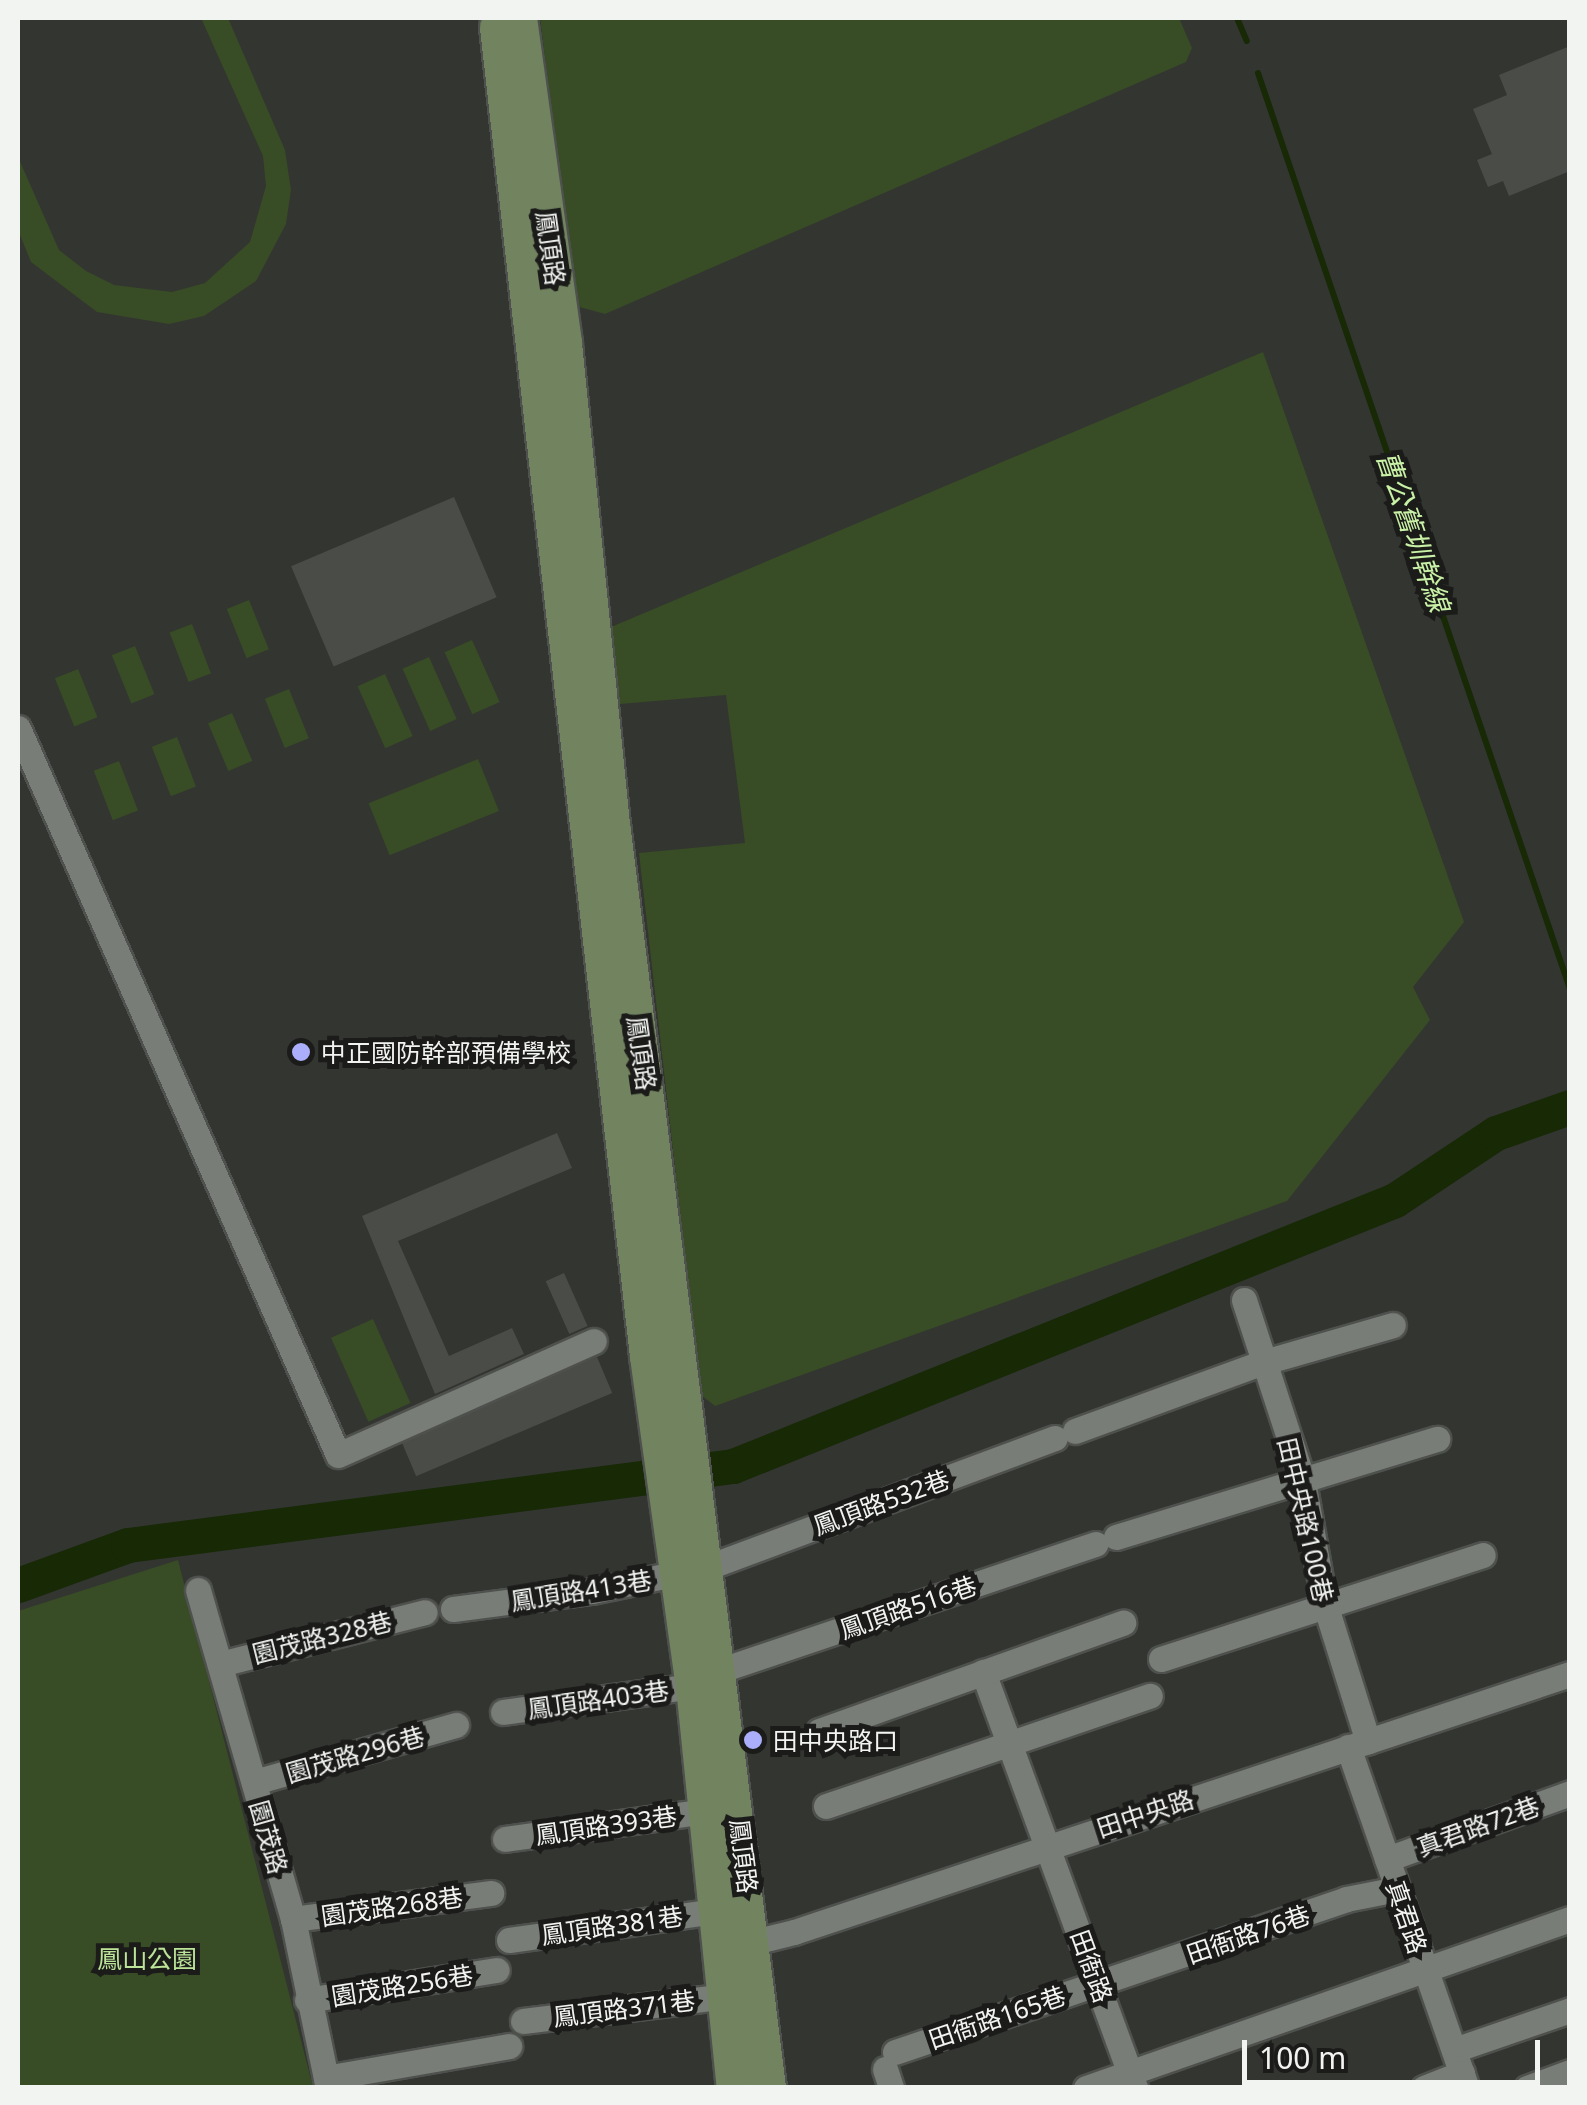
<!DOCTYPE html>
<meta charset="utf-8">
<style>
body{margin:0}
#map{position:relative;width:1587px;height:2105px;overflow:hidden;background:#333531;font-family:"Noto Sans","Noto Sans TC",sans-serif}
div>[style]{position:absolute}
.green>*{inset:0;background:#384c25;transform-origin:0 0}
.stream>*{height:6px;margin:-3px;padding:0 3px;transform-origin:3px;border-radius:3px;background:#182905}
.river>*{height:35px;margin:-17.5px;padding:0 17.5px;transform-origin:17.5px;border-radius:17.5px;background:#182905}
.building>*{inset:0;background:#494c47;transform-origin:0 0}
.roads{filter:drop-shadow(2px 0 #4e514d) drop-shadow(-2px 0 #4e514d) drop-shadow(0 2px #4e514d) drop-shadow(0 -2px #4e514d)}
.street>*{height:25px;margin:-12.5px;padding:0 12.5px;transform-origin:12.5px;border-radius:12.5px;background:#797d77}
.secondary>*{height:35px;margin:-17.5px;padding:0 17.5px;transform-origin:17.5px;border-radius:17.5px;background:#728360}
.dots>*{width:28px;height:28px;translate:-50% -50%;box-sizing:border-box;border:5px solid #1b1c1a;border-radius:50%}
span{translate:-50% -50%;white-space:nowrap;text-align:center;line-height:1.15;-webkit-text-stroke:10px #1b1c1a;paint-order:stroke}
.street-label{font-size:25px;color:#f2f4f1}
.poi-label{font-size:25px;color:#f2f4f1}
.left{translate:0 -50%;text-align:left}
.park-label{font-size:25px;color:#bce499}
.water-label{font-size:28px;color:#c9f2a6;font-style:italic}
.frame{position:absolute;inset:0;border:20px solid #f2f4f1;pointer-events:none}
.scale{position:absolute;left:1242px;top:2040px;width:298px;height:45px;box-sizing:border-box;border:5px solid #f2f4f1;border-top:0;padding-left:12px;font-size:30px;line-height:35px;white-space:nowrap;color:#f2f4f1;-webkit-text-stroke:8px #1b1c1a;paint-order:stroke}
</style>
<div id="map">
<div class="green">
<i style="clip-path:polygon(201px 18px,228px 18px,285px 150px,291px 190px,286px 224px,256px 281px,204px 316px,169px 324px,97px 312px,31px 262px,18px 230px,18px 157px,59px 250px,86px 271px,114px 285px,172px 292px,205px 283px,250px 242px,266px 186px,263px 156px)"></i>
<i style="clip-path:polygon(540px 18px,1179px 18px,1192px 48px,1186px 62px,605px 314px,576px 306px)"></i>
<i style="clip-path:polygon(1263px 352px,1464px 922px,1413px 987px,1430px 1020px,1287px 1201px,715px 1406px,701px 1395px,639px 853px,745px 843px,726px 695px,620px 704px,611px 627px)"></i>
<i style="left:249px;top:600px;width:53px;height:24px;rotate:68deg"></i>
<i style="left:192px;top:624px;width:53px;height:24px;rotate:69deg"></i>
<i style="left:472px;top:640px;width:68px;height:30px;rotate:66deg"></i>
<i style="left:135px;top:646px;width:52px;height:25px;rotate:68deg"></i>
<i style="left:429px;top:657px;width:68px;height:29px;rotate:66deg"></i>
<i style="left:78px;top:669px;width:52px;height:25px;rotate:68deg"></i>
<i style="left:385px;top:674px;width:68px;height:30px;rotate:66deg"></i>
<i style="left:289px;top:689px;width:53px;height:26px;rotate:68deg"></i>
<i style="left:232px;top:713px;width:52px;height:26px;rotate:67deg"></i>
<i style="left:177px;top:737px;width:53px;height:27px;rotate:69deg"></i>
<i style="left:478px;top:759px;width:56px;height:118px;rotate:68deg"></i>
<i style="left:119px;top:761px;width:53px;height:27px;rotate:69deg"></i>
<i style="left:373px;top:1319px;width:92px;height:46px;rotate:66deg"></i>
<i style="clip-path:polygon(178px 1560px,313px 2087px,18px 2087px,18px 1611px)"></i>
</div>
<div class="stream">
<i style="left:1237px;top:18px;width:25px;rotate:67deg"></i>
<i style="left:1258px;top:73px;width:968px;rotate:71.19deg"></i>
</div>
<div class="river">
<i style="left:18px;top:1585px;width:117px;rotate:-20deg"></i>
<i style="left:128px;top:1545px;width:610px;rotate:-7.44deg"></i>
<i style="left:733px;top:1466px;width:713px;rotate:-21.89deg"></i>
<i style="left:1395px;top:1200px;width:121px;rotate:-33.6deg"></i>
<i style="left:1496px;top:1133px;width:78px;rotate:-19.4deg"></i>
</div>
<div class="building">
<i style="clip-path:polygon(1570px 46px,1570px 171px,1509px 196px,1503px 181px,1488px 187px,1477px 160px,1492px 154px,1473px 109px,1507px 95px,1499px 75px)"></i>
<i style="left:454px;top:497px;width:109px;height:177px;rotate:67deg"></i>
<i style="clip-path:polygon(557px 1133px,572px 1168px,398px 1241px,449px 1356px,512px 1328px,524px 1354px,435px 1394px,362px 1216px)"></i>
<i style="left:564px;top:1273px;width:58px;height:20px;rotate:66deg"></i>
<i style="left:597px;top:1357px;width:39px;height:213px;rotate:67deg"></i>
</div>
<div class="roads">
<div class="street">
<i style="left:18px;top:728px;width:794px;rotate:66.24deg"></i>
<i style="left:338px;top:1455px;width:280px;rotate:-24deg"></i>
<i style="left:1244px;top:1300px;width:190px;rotate:71.9deg"></i>
<i style="left:1303px;top:1481px;width:122px;rotate:80.1deg"></i>
<i style="left:1324px;top:1601px;width:147px;rotate:72.6deg"></i>
<i style="left:1075px;top:1431px;width:201px;rotate:-20.1deg"></i>
<i style="left:1264px;top:1362px;width:134px;rotate:-16deg"></i>
<i style="left:1116px;top:1537px;width:336px;rotate:-17deg"></i>
<i style="left:198px;top:1590px;width:342px;rotate:73.9deg"></i>
<i style="left:293px;top:1919px;width:173px;rotate:78.3deg"></i>
<i style="left:453px;top:1609px;width:140px;rotate:-7.4deg"></i>
<i style="left:592px;top:1591px;width:118px;rotate:-11.7deg"></i>
<i style="left:708px;top:1567px;width:370px;rotate:-20.4deg"></i>
<i style="left:1161px;top:1659px;width:338px;rotate:-17.9deg"></i>
<i style="left:220px;top:1664px;width:211px;rotate:-14.2deg"></i>
<i style="left:721px;top:1670px;width:395px;rotate:-18.6deg"></i>
<i style="left:983px;top:1672px;width:443px;rotate:69.9deg"></i>
<i style="left:503px;top:1712px;width:192px;rotate:-7.8deg"></i>
<i style="left:819px;top:1731px;width:323px;rotate:-19.6deg"></i>
<i style="left:1348px;top:1747px;width:361px;rotate:70.8deg"></i>
<i style="left:254px;top:1782px;width:210px;rotate:-15.8deg"></i>
<i style="left:826px;top:1806px;width:342px;rotate:-18.8deg"></i>
<i style="left:505px;top:1839px;width:204px;rotate:-7.9deg"></i>
<i style="left:1387px;top:1859px;width:195px;rotate:-19.8deg"></i>
<i style="left:293px;top:1919px;width:200px;rotate:-7.5deg"></i>
<i style="left:509px;top:1940px;width:209px;rotate:-8deg"></i>
<i style="left:733px;top:1947px;width:63px;rotate:-13.8deg"></i>
<i style="left:794px;top:1932px;width:818px;rotate:-18.39deg"></i>
<i style="left:307px;top:2000px;width:192px;rotate:-9deg"></i>
<i style="left:523px;top:2021px;width:205px;rotate:-7deg"></i>
<i style="left:1454px;top:2050px;width:123px;rotate:-19deg"></i>
<i style="left:895px;top:2052px;width:476px;rotate:-18.7deg"></i>
<i style="left:1346px;top:1899px;width:52px;rotate:-11.1deg"></i>
<i style="left:885px;top:2069px;width:20px;rotate:72deg"></i>
<i style="left:326px;top:2078px;width:186px;rotate:-9.9deg"></i>
<i style="left:1086px;top:2088px;width:513px;rotate:-19.25deg"></i>
<i style="left:1424px;top:2088px;width:41px;rotate:-21.5deg"></i>
<i style="left:1527px;top:2088px;width:46px;rotate:-20.4deg"></i>
</div>
<div class="secondary">
<i style="left:519px;top:18px;width:328px;rotate:82.1deg"></i>
<i style="left:564px;top:343px;width:490px;rotate:84.3deg"></i>
<i style="left:613px;top:831px;width:1267px;rotate:82.97deg"></i>
<i style="left:497px;top:27px;width:1337px;rotate:83.56deg"></i>
<i style="left:647px;top:1356px;width:333px;rotate:82.1deg"></i>
<i style="left:693px;top:1686px;width:404px;rotate:84.2deg"></i>
</div>
</div>
<div class="dots">
<i style="left:301px;top:1052px;background:#abaffb"></i>
<i style="left:753px;top:1740px;background:#abaffb"></i>
</div>
<div class="street-label">
<span style="left:551px;top:248px;rotate:82deg">鳳頂路</span>
<span style="left:642px;top:1053px;rotate:82deg">鳳頂路</span>
<span style="left:881px;top:1502px;rotate:-20deg">鳳頂路532巷</span>
<span style="left:1306px;top:1520px;rotate:77deg">田中央路100巷</span>
<span style="left:581px;top:1590px;rotate:-9deg">鳳頂路413巷</span>
<span style="left:908px;top:1607px;rotate:-19deg">鳳頂路516巷</span>
<span style="left:322px;top:1637px;rotate:-14deg">園茂路328巷</span>
<span style="left:598px;top:1699px;rotate:-8deg">鳳頂路403巷</span>
<span style="left:355px;top:1754px;rotate:-16deg">園茂路296巷</span>
<span style="left:1145px;top:1813px;rotate:-18deg">田中央路</span>
<span style="left:606px;top:1825px;rotate:-8deg">鳳頂路393巷</span>
<span style="left:1478px;top:1826px;rotate:-20deg">真君路72巷</span>
<span style="left:269px;top:1837px;rotate:74deg">園茂路</span>
<span style="left:744px;top:1856px;rotate:83deg">鳳頂路</span>
<span style="left:392px;top:1906px;rotate:-8deg">園茂路268巷</span>
<span style="left:1407px;top:1917px;rotate:71deg">真君路</span>
<span style="left:612px;top:1925px;rotate:-8deg">鳳頂路381巷</span>
<span style="left:1248px;top:1934px;rotate:-19deg">田衙路76巷</span>
<span style="left:1092px;top:1966px;rotate:70deg">田衙路</span>
<span style="left:402px;top:1985px;rotate:-9deg">園茂路256巷</span>
<span style="left:624px;top:2008px;rotate:-7deg">鳳頂路371巷</span>
<span style="left:997px;top:2017px;rotate:-19deg">田衙路165巷</span>
</div>
<div class="poi-label">
<span class="left" style="left:321px;top:1052px">中正國防幹部預備學校</span>
<span class="left" style="left:773px;top:1740px">田中央路口</span>
</div>
<div class="park-label">
<span style="left:147px;top:1958px">鳳山公園</span>
</div>
<div class="water-label">
<span style="left:1414px;top:531px;rotate:71deg">曹公舊圳幹線</span>
</div>
<div class="frame"></div>
<div class="scale">100 m</div>
</div>
